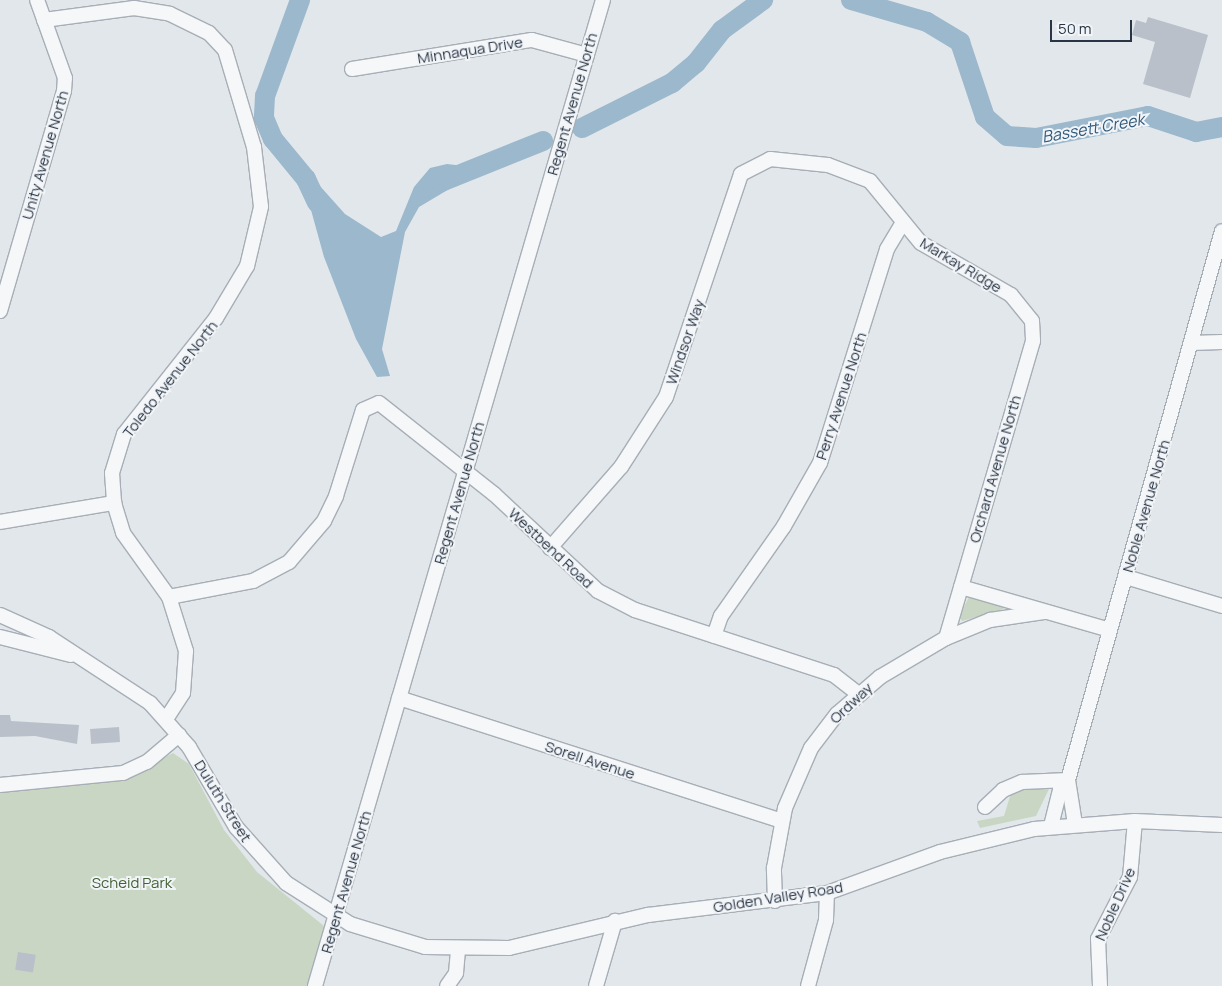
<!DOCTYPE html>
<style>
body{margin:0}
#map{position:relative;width:1222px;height:986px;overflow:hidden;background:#e2e7eb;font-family:Manrope,sans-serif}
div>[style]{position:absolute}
.green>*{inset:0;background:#c9d6c3}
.water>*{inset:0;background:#9bb8cd}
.river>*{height:20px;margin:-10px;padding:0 10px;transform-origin:10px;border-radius:10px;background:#9bb8cd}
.building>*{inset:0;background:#b9c0ca;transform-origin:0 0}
.roads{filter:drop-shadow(1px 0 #a7aeb6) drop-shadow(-1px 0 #a7aeb6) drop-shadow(0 1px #a7aeb6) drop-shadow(0 -1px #a7aeb6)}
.minor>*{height:14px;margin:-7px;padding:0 7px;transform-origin:7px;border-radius:7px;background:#f5f7f9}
span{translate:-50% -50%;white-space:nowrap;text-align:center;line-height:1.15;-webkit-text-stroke:4px #f2f5f8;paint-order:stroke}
.street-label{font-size:15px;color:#293545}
.park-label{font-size:15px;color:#426135}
.water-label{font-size:16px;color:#30597b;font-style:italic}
.scale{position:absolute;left:1050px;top:20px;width:82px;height:22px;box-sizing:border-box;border:2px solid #293545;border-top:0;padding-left:6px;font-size:15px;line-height:18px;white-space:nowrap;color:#293545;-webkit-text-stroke:4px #f2f5f8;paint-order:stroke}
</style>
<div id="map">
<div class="green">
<i style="clip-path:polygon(969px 597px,1003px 606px,1004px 609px,962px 621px,959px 616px)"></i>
<i style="clip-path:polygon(173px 753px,189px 764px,224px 830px,257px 872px,324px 926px,307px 986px,0 986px,0 792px,121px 781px)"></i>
<i style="clip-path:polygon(1035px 786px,1049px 789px,1036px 816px,980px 828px,977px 821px,1004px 816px,1011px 793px)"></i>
</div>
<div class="water">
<i style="clip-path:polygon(447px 164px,464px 166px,461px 182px,419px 207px,405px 232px,382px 349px,390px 376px,377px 377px,356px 339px,324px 257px,303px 181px,311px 176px,345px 214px,381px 237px,396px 231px,414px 187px,430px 168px)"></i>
</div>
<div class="river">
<i style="left:300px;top:0;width:102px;rotate:110deg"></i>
<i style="left:265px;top:96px;width:22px;rotate:93deg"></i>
<i style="left:264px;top:118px;width:23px;rotate:67deg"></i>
<i style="left:273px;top:139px;width:52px;rotate:50.5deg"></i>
<i style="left:306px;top:179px;width:26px;rotate:65deg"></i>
<i style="left:851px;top:0;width:79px;rotate:16.1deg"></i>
<i style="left:927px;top:22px;width:39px;rotate:31deg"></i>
<i style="left:960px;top:42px;width:79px;rotate:71.6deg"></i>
<i style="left:985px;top:117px;width:29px;rotate:41deg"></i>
<i style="left:1007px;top:136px;width:29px;rotate:4deg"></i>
<i style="left:1036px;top:138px;width:114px;rotate:-11.1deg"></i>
<i style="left:1148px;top:116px;width:51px;rotate:18.4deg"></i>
<i style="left:1196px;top:132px;width:26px;rotate:-11deg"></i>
<i style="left:582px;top:128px;width:101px;rotate:-26.6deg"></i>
<i style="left:672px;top:83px;width:31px;rotate:-40deg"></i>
<i style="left:696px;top:63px;width:42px;rotate:-51.8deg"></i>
<i style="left:722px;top:30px;width:51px;rotate:-36.2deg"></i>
<i style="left:441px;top:182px;width:110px;rotate:-21.9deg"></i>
</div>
<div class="building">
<i style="clip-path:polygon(1148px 17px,1208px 35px,1190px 98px,1143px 84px,1155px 42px,1132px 35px,1136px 20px,1146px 23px)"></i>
<i style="clip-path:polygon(0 715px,10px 715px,11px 721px,79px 725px,77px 744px,35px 736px,0 737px)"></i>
<i style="left:119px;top:727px;width:15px;height:29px;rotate:86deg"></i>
<i style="left:18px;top:952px;width:18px;height:18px;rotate:9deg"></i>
</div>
<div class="roads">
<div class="minor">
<i style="left:44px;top:20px;width:91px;rotate:-7.6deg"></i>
<i style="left:134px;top:8px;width:36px;rotate:9deg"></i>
<i style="left:170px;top:14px;width:43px;rotate:26deg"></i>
<i style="left:209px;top:33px;width:23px;rotate:47deg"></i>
<i style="left:225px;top:50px;width:101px;rotate:73.4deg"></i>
<i style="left:254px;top:147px;width:60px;rotate:83.3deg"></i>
<i style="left:261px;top:207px;width:61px;rotate:103.3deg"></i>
<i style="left:247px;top:266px;width:61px;rotate:120.8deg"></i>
<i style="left:216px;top:318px;width:148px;rotate:128.4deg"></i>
<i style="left:124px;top:434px;width:41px;rotate:107.1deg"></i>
<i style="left:112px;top:473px;width:30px;rotate:86deg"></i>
<i style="left:114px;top:503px;width:31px;rotate:73deg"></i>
<i style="left:123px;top:533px;width:79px;rotate:54.3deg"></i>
<i style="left:169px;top:597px;width:57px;rotate:72.5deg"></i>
<i style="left:186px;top:651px;width:42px;rotate:94.1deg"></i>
<i style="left:183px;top:693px;width:31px;rotate:123deg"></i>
<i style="left:352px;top:69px;width:182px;rotate:-9.2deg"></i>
<i style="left:532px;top:40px;width:57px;rotate:15.3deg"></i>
<i style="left:0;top:311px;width:229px;rotate:-73.8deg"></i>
<i style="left:64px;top:91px;width:13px;rotate:-86deg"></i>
<i style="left:65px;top:78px;width:83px;rotate:-109.7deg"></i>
<i style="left:1191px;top:343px;width:31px;rotate:-2deg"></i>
<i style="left:0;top:522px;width:116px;rotate:-9.5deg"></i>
<i style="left:550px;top:548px;width:108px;rotate:-48.8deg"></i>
<i style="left:621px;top:467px;width:83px;rotate:-57.3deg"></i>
<i style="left:666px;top:397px;width:235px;rotate:-71.4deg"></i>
<i style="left:741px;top:174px;width:33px;rotate:-27deg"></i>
<i style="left:770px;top:159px;width:58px;rotate:5.9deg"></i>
<i style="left:828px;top:165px;width:45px;rotate:20.9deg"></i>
<i style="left:870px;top:181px;width:80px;rotate:50.6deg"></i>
<i style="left:921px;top:243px;width:104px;rotate:30deg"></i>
<i style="left:1011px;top:295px;width:33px;rotate:51deg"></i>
<i style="left:1032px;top:321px;width:20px;rotate:87deg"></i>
<i style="left:1033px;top:341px;width:309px;rotate:106.3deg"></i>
<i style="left:1126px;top:577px;width:100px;rotate:16.8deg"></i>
<i style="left:961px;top:587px;width:155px;rotate:16.1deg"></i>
<i style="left:169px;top:597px;width:86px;rotate:-10.8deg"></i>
<i style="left:253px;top:581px;width:41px;rotate:-27.8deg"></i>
<i style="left:289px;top:562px;width:54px;rotate:-49.5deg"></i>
<i style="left:324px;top:521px;width:28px;rotate:-64deg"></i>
<i style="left:336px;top:496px;width:90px;rotate:-72.6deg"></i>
<i style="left:363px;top:410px;width:17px;rotate:-24deg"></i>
<i style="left:379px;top:403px;width:147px;rotate:38.4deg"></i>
<i style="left:494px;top:494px;width:142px;rotate:43deg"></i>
<i style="left:598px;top:591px;width:42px;rotate:27.2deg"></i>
<i style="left:635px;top:610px;width:209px;rotate:18.1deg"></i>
<i style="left:834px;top:675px;width:31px;rotate:38deg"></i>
<i style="left:0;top:615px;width:54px;rotate:24.2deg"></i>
<i style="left:49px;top:637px;width:121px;rotate:33.2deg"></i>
<i style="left:150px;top:703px;width:59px;rotate:48.4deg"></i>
<i style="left:189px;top:747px;width:93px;rotate:59.6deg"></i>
<i style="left:236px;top:827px;width:75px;rotate:48.2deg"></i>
<i style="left:286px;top:883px;width:76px;rotate:32.6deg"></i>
<i style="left:350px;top:924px;width:78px;rotate:17deg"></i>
<i style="left:425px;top:947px;width:84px;rotate:0.7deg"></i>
<i style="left:509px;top:948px;width:143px;rotate:-13.4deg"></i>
<i style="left:648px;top:915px;width:180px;rotate:-7deg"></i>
<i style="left:827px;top:893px;width:120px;rotate:-19.9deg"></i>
<i style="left:940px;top:852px;width:97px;rotate:-13.7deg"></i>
<i style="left:1034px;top:829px;width:101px;rotate:-4.5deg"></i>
<i style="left:1135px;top:821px;width:87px;rotate:2.6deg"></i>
<i style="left:714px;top:636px;width:21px;rotate:-71deg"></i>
<i style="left:721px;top:616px;width:110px;rotate:-55deg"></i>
<i style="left:784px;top:526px;width:73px;rotate:-60.3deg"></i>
<i style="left:820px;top:463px;width:224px;rotate:-72.6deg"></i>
<i style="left:887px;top:249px;width:29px;rotate:-59deg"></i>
<i style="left:0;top:637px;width:73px;rotate:14.2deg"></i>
<i style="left:399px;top:698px;width:401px;rotate:17.8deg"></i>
<i style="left:1068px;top:780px;width:45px;rotate:81deg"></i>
<i style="left:0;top:785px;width:124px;rotate:-5.6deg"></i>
<i style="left:123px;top:773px;width:26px;rotate:-25deg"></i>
<i style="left:147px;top:762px;width:42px;rotate:-40.2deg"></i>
<i style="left:985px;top:807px;width:25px;rotate:-43deg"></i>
<i style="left:1003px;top:790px;width:21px;rotate:-23deg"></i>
<i style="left:1022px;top:782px;width:46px;rotate:-2.5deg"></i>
<i style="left:1051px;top:826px;width:38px;rotate:-76deg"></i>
<i style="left:1060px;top:789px;width:12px;rotate:-48deg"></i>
<i style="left:1068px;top:780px;width:570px;rotate:-74.33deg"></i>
<i style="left:775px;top:901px;width:33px;rotate:-92deg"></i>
<i style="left:774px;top:868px;width:61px;rotate:-79.6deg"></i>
<i style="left:785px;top:808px;width:65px;rotate:-66.6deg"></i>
<i style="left:811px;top:748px;width:43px;rotate:-52.6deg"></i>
<i style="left:837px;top:714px;width:57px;rotate:-40.7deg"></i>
<i style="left:880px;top:677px;width:77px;rotate:-30.6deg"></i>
<i style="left:946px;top:638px;width:48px;rotate:-22.2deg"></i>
<i style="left:990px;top:620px;width:56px;rotate:-8.3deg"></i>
<i style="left:315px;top:986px;width:1027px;rotate:-73.72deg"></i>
<i style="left:447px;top:986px;width:16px;rotate:-55deg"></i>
<i style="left:456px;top:973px;width:23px;rotate:-85deg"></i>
<i style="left:596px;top:986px;width:68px;rotate:-73.7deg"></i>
<i style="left:808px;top:986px;width:68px;rotate:-74.7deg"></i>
<i style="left:826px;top:920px;width:27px;rotate:-88deg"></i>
<i style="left:1100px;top:986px;width:47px;rotate:-92.4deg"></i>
<i style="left:1098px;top:939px;width:70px;rotate:-62.7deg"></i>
<i style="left:1130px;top:877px;width:56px;rotate:-84.9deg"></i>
</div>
</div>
<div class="street-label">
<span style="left:470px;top:50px;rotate:-9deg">Minnaqua Drive</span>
<span style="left:572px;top:104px;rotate:-74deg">Regent Avenue North</span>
<span style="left:45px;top:155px;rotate:-74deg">Unity Avenue North</span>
<span style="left:961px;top:265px;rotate:31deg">Markay Ridge</span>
<span style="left:685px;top:342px;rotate:-71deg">Windsor Way</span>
<span style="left:170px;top:379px;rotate:-52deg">Toledo Avenue North</span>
<span style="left:841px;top:396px;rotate:-72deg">Perry Avenue North</span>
<span style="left:995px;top:469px;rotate:-74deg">Orchard Avenue North</span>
<span style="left:459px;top:493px;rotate:-74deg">Regent Avenue North</span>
<span style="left:1146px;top:506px;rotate:-74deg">Noble Avenue North</span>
<span style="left:551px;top:548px;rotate:43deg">Westbend Road</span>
<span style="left:851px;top:703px;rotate:-43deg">Ordway</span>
<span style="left:590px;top:760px;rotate:18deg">Sorell Avenue</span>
<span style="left:223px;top:801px;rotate:58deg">Duluth Street</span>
<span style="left:346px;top:882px;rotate:-74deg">Regent Avenue North</span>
<span style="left:778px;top:897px;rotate:-9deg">Golden Valley Road</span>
<span style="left:1115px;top:904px;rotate:-66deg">Noble Drive</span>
</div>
<div class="park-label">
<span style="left:132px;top:883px">Scheid Park</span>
</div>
<div class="water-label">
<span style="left:1093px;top:128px;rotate:-10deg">Bassett Creek</span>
</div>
<div class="scale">50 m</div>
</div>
